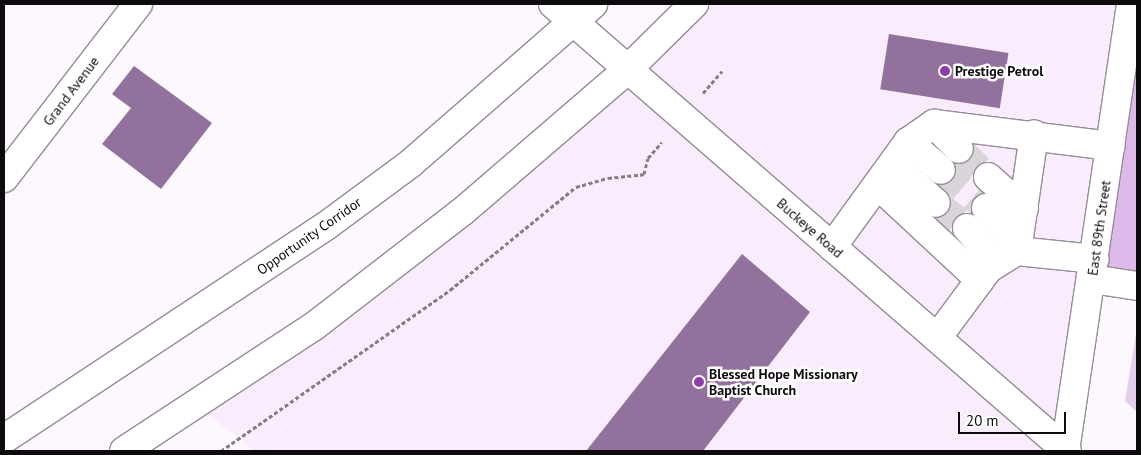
<!DOCTYPE html>
<style>
body{margin:0}
#map{position:relative;width:1141px;height:455px;overflow:hidden;background:#fcf8fe;font-family:"PT Sans",sans-serif}
div>[style]{position:absolute}
.built>*{inset:0;background:#f9edfd}
.green>*{inset:0;background:#e5ceec}
.forest>*{inset:0;background:#dcb9e8}
.building>*{inset:0;background:#92729d;transform-origin:0 0}
.minor-tunnel>*{height:28px;margin-top:-14px;transform-origin:0;background:repeating-linear-gradient(90deg,#d8d4da 0 28px,transparent 0 42px)}
.path>*{height:3px;margin-top:-1.5px;transform-origin:0;background:repeating-linear-gradient(90deg,#827f84 0 4px,transparent 0 6.5px)}
.roads{filter:drop-shadow(1px 0 #958c98) drop-shadow(-1px 0 #958c98) drop-shadow(0 1px #958c98) drop-shadow(0 -1px #958c98)}
.minor>*{height:28px;margin:-14px;padding:0 14px;transform-origin:14px;border-radius:14px;background:#fff}
.major>*{height:28px;margin:-14px;padding:0 14px;transform-origin:14px;border-radius:14px;background:#fff}
.dots>*{width:14px;height:14px;translate:-50% -50%;box-sizing:border-box;border:2px solid #fff;border-radius:50%}
span{translate:-50% -50%;white-space:nowrap;text-align:center;line-height:1.15;-webkit-text-stroke:5px #fff;paint-order:stroke}
.poi-label{font-size:14px;color:#0e0b0f;font-weight:700}
.left{translate:0 -50%;text-align:left}
.street-label{font-size:14px;color:#0e0b0f}
.frame{position:absolute;inset:0;border:5px solid #0e0b0f;pointer-events:none}
.scale{position:absolute;left:958px;top:412px;width:108px;height:22px;box-sizing:border-box;border:2px solid #0e0b0f;border-top:0;padding-left:6px;font-size:15px;line-height:18px;white-space:nowrap;color:#0e0b0f;-webkit-text-stroke:4px #fff;paint-order:stroke}
</style>
<div id="map">
<div class="built">
<i style="clip-path:polygon(694px 4px,1131px 4px,1067px 451px,255px 451px,196px 405px,243px 375px)"></i>
</div>
<div class="green">
<i style="clip-path:polygon(1137px 328px,1137px 412px,1125px 401px)"></i>
</div>
<div class="forest">
<i style="clip-path:polygon(1137px 4px,1137px 285px,1092px 279px)"></i>
</div>
<div class="building">
<i style="left:889px;top:34px;width:121px;height:56px;rotate:9deg"></i>
<i style="clip-path:polygon(134px 66px,212px 123px,161px 189px,102px 144px,131px 108px,112px 94px)"></i>
<i style="clip-path:polygon(742px 254px,810px 312px,703px 451px,586px 451px)"></i>
</div>
<div class="minor-tunnel">
<i style="left:959px;top:149px;width:40px;rotate:44deg"></i>
<i style="left:941px;top:170px;width:59px;rotate:40.2deg"></i>
<i style="left:936px;top:203px;width:40px;rotate:39deg"></i>
</div>
<div class="path">
<i style="left:703px;top:93px;width:29px;rotate:-49deg"></i>
<i style="left:221px;top:451px;width:280px;rotate:-35.1deg"></i>
<i style="left:450px;top:290px;width:163px;rotate:-39.3deg"></i>
<i style="left:576px;top:187px;width:33px;rotate:-16deg"></i>
<i style="left:608px;top:178px;width:36px;rotate:-6deg"></i>
<i style="left:644px;top:174px;width:16px;rotate:-76deg"></i>
<i style="left:648px;top:158px;width:21px;rotate:-49deg"></i>
</div>
<div class="roads">
<div class="minor">
<i style="left:934px;top:124px;width:35px;rotate:45deg"></i>
<i style="left:908px;top:142px;width:43px;rotate:40.3deg"></i>
<i style="left:893px;top:165px;width:57px;rotate:41.5deg"></i>
<i style="left:988px;top:177px;width:48px;rotate:41.6deg"></i>
<i style="left:4px;top:178px;width:220px;rotate:-52.4deg"></i>
<i style="left:879px;top:186px;width:138px;rotate:42.9deg"></i>
<i style="left:986px;top:208px;width:49px;rotate:49.1deg"></i>
<i style="left:967px;top:228px;width:46px;rotate:49.4deg"></i>
<i style="left:832px;top:247px;width:130px;rotate:-54.1deg"></i>
<i style="left:908px;top:142px;width:32px;rotate:-35deg"></i>
<i style="left:934px;top:124px;width:178px;rotate:7.1deg"></i>
<i style="left:1017px;top:251px;width:118px;rotate:-81.7deg"></i>
<i style="left:1092px;top:279px;width:46px;rotate:8.8deg"></i>
<i style="left:937px;top:338px;width:86px;rotate:-53.5deg"></i>
<i style="left:988px;top:269px;width:34px;rotate:-32deg"></i>
<i style="left:1017px;top:251px;width:78px;rotate:5.9deg"></i>
<i style="left:1065px;top:451px;width:452px;rotate:-81.6deg"></i>
</div>
<div class="major">
<i style="left:553px;top:4px;width:681px;rotate:41.01deg"></i>
<i style="left:4px;top:439px;width:386px;rotate:-33.5deg"></i>
<i style="left:326px;top:226px;width:106px;rotate:-36.5deg"></i>
<i style="left:411px;top:163px;width:242px;rotate:-41.1deg"></i>
<i style="left:124px;top:451px;width:226px;rotate:-33.3deg"></i>
<i style="left:313px;top:327px;width:188px;rotate:-37.7deg"></i>
<i style="left:462px;top:212px;width:219px;rotate:-40.7deg"></i>
<i style="left:628px;top:69px;width:93px;rotate:-44.6deg"></i>
</div>
</div>
<div class="dots">
<i style="left:945px;top:71px;background:#903cab"></i>
<i style="left:699px;top:382px;background:#903cab"></i>
</div>
<div class="poi-label">
<span class="left" style="left:955px;top:71px">Prestige Petrol</span>
<span class="left" style="left:709px;top:382px">Blessed Hope Missionary<br>Baptist Church</span>
</div>
<div class="street-label">
<span style="left:71px;top:91px;rotate:-53deg">Grand Avenue</span>
<span style="left:810px;top:228px;rotate:41deg">Buckeye Road</span>
<span style="left:1099px;top:228px;rotate:-82deg">East 89th Street</span>
<span style="left:309px;top:236px;rotate:-35deg">Opportunity Corridor</span>
</div>
<div class="frame"></div>
<div class="scale">20 m</div>
</div>
